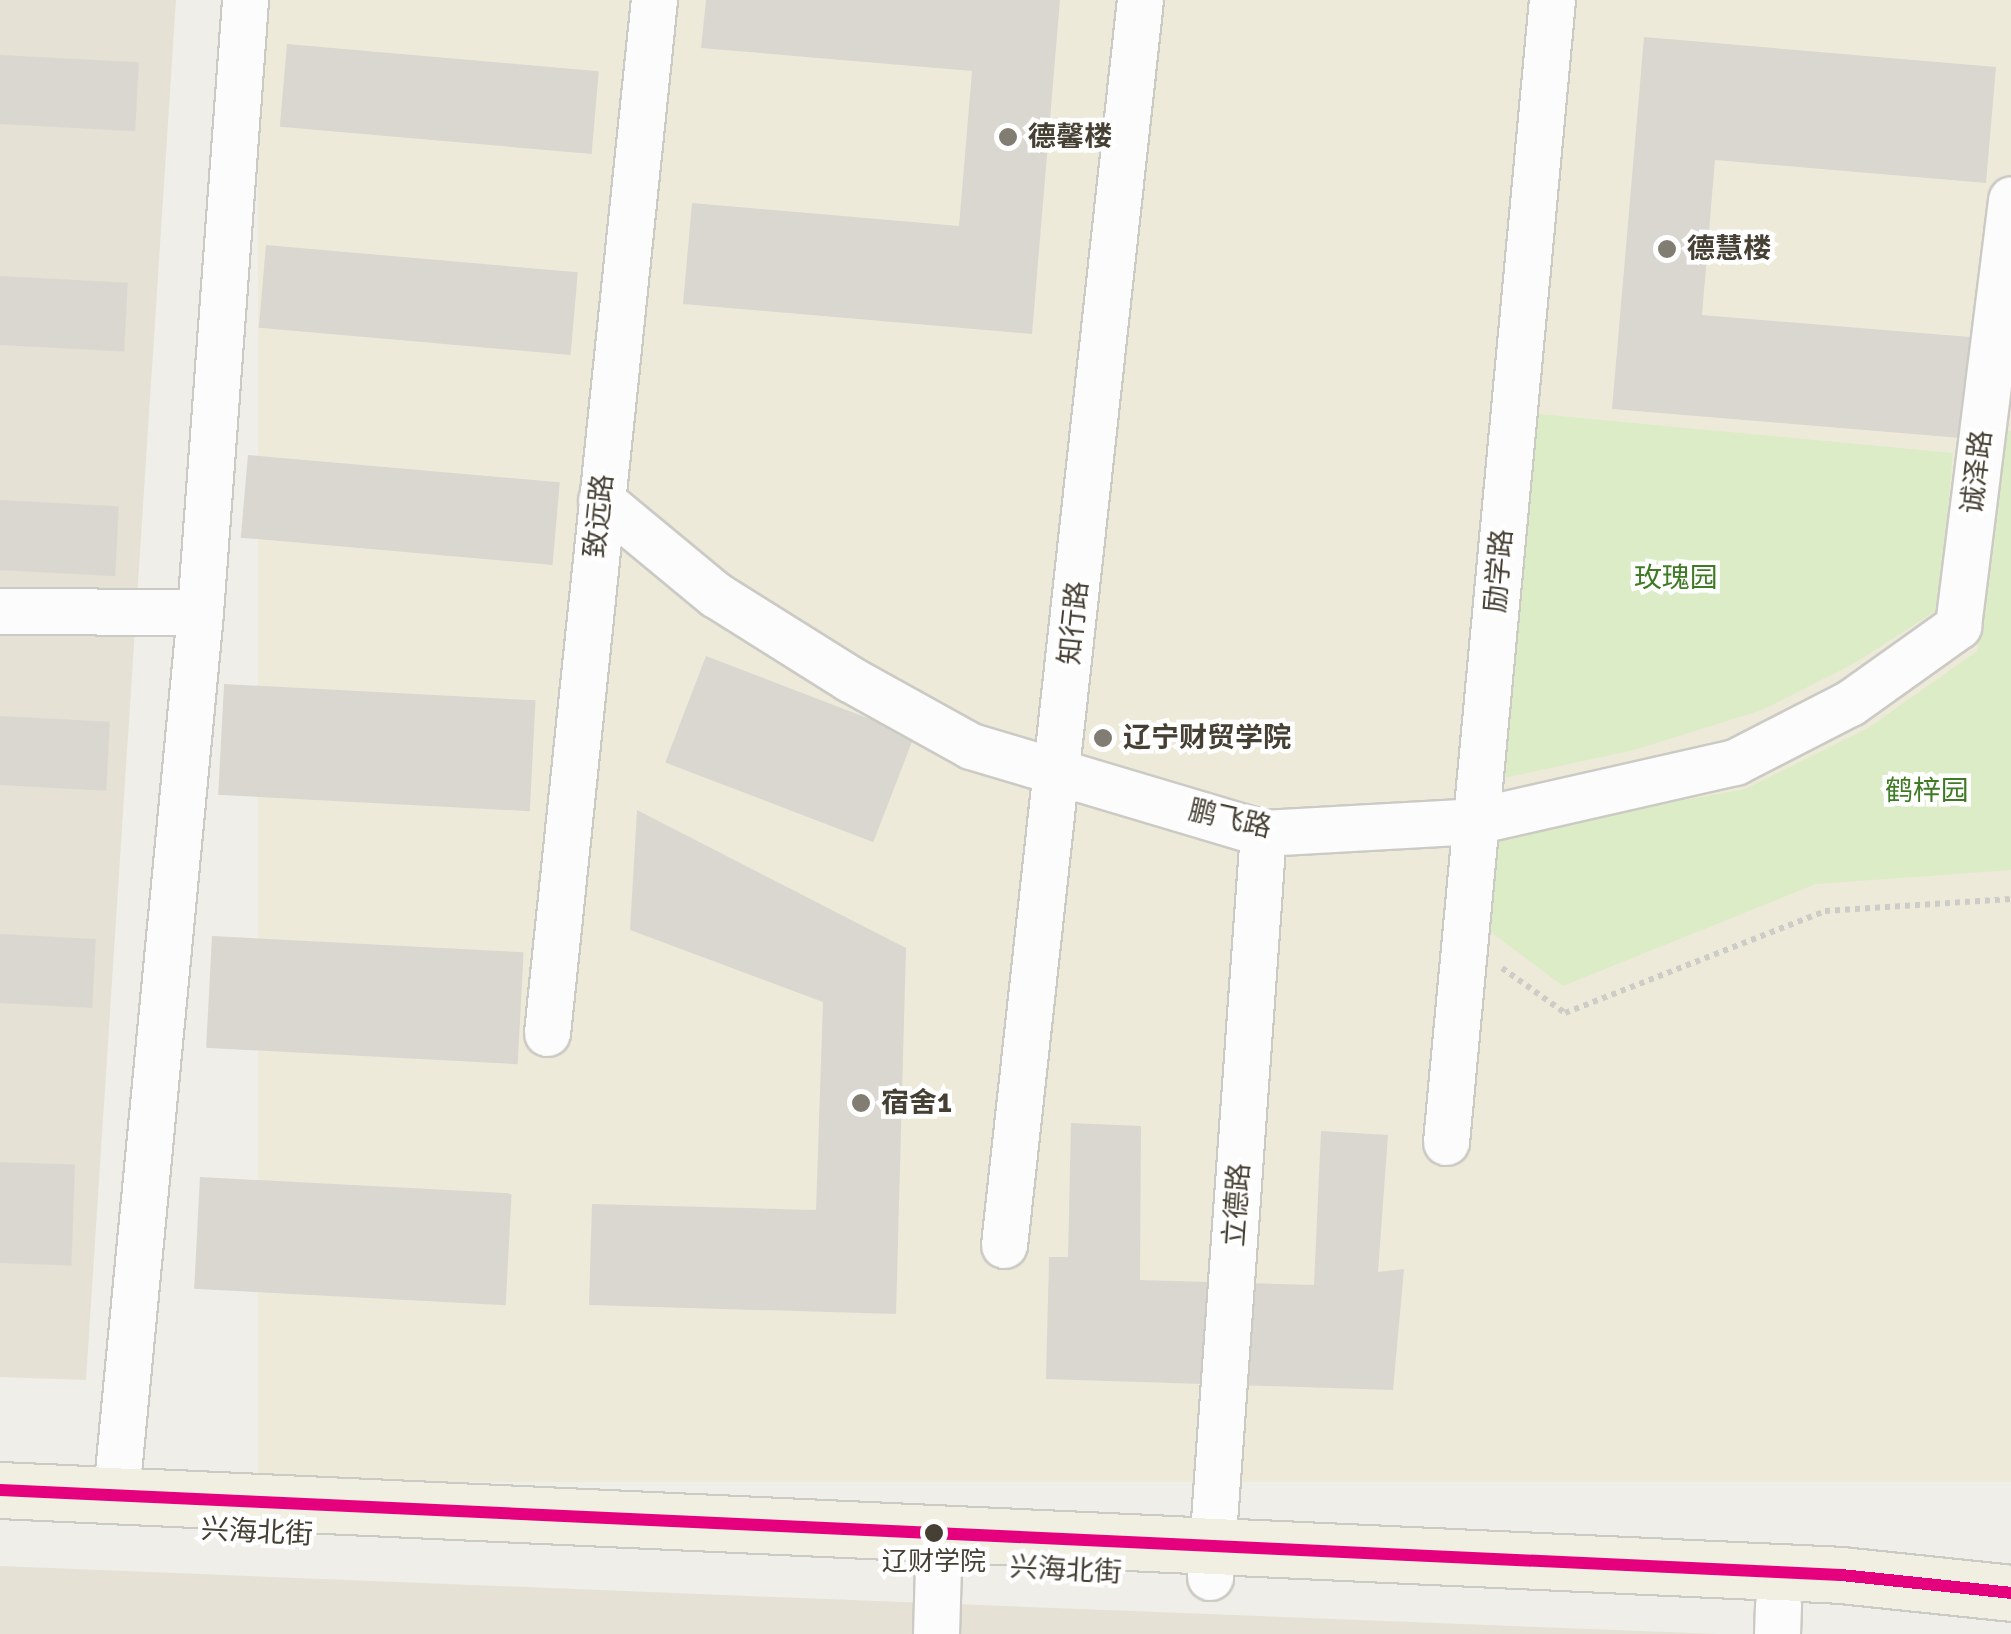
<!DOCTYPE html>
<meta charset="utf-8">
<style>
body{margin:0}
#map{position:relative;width:2011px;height:1634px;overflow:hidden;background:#f0eee8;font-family:Signika,"Noto Sans SC",sans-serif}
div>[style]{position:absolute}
.residential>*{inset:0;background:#e5e1d5}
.education>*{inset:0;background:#eeeada;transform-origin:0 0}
.green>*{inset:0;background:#dbecc6}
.building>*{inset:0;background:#dad7d1;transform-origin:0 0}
.path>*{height:6px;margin-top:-3px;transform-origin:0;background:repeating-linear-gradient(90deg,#ceccc7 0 5px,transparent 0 10px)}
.roads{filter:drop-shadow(2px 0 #cccac4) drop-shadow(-2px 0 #cccac4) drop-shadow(0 2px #cccac4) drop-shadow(0 -2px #cccac4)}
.minor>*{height:45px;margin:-22.5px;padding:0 22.5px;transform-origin:22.5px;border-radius:22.5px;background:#fdfcfc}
.major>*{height:55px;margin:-27.5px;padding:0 27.5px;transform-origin:27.5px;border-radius:27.5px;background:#f1eee2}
.bus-1>*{height:12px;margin:-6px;padding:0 6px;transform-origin:6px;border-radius:6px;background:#e5007d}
.dots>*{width:28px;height:28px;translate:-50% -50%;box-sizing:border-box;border:5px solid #fff;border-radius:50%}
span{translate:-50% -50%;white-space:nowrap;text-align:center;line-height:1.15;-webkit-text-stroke:9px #fff;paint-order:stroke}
.bus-label{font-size:26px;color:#464034}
.poi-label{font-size:28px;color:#464034;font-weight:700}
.left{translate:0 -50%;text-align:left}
.street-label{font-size:28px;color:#464034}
.park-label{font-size:28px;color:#3f7b25}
</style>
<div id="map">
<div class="residential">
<i style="clip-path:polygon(0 0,176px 0,86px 1380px,0 1377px)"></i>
<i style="clip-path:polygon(0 1566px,748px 1596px,1718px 1634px,0 1634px)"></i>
</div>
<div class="education">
<i style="left:258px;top:0;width:1753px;height:1482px"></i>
</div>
<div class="green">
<i style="clip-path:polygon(1538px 414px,1953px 453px,1939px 609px,1855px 663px,1762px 710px,1634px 750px,1504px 778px)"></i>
<i style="clip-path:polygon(2002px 430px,2011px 431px,2011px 870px,1816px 884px,1563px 986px,1488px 930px,1496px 834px,1745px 789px,1868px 728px,1977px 651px)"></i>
</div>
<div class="building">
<i style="clip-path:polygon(706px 0,1060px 0,1032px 334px,683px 304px,692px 203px,959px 226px,972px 71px,701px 48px)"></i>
<i style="clip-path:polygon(1644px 37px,1996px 67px,1986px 183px,1715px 160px,1702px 315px,1970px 337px,1961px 438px,1612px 409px)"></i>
<i style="left:287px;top:44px;width:313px;height:83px;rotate:5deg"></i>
<i style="left:0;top:55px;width:139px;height:69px;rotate:3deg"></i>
<i style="left:266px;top:245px;width:313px;height:83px;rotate:5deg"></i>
<i style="left:0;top:276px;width:128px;height:69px;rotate:3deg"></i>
<i style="left:248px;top:455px;width:313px;height:83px;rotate:5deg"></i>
<i style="left:0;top:500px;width:119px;height:70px;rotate:3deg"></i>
<i style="left:706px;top:656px;width:223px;height:114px;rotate:21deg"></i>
<i style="left:224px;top:684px;width:312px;height:111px;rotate:3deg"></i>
<i style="left:0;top:716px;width:110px;height:69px;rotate:3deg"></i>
<i style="clip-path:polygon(637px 810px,906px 948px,896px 1314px,589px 1305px,592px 1204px,816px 1210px,823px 1002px,630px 930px)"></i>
<i style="left:0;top:934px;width:96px;height:69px;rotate:3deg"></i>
<i style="left:212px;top:936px;width:312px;height:112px;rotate:3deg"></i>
<i style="clip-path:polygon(1071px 1123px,1141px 1126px,1140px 1280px,1314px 1285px,1321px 1131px,1388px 1135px,1378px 1272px,1404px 1269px,1393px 1390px,1046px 1379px,1049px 1257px,1068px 1257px)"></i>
<i style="left:0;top:1162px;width:75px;height:101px;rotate:2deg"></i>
<i style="left:200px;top:1177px;width:312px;height:112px;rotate:3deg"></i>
</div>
<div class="path">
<i style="left:1502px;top:968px;width:77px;rotate:35.5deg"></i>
<i style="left:1565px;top:1013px;width:279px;rotate:-21.4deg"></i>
<i style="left:1825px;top:911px;width:186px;rotate:-3.7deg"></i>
</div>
<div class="roads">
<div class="minor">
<i style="left:601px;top:500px;width:149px;rotate:39.6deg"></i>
<i style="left:716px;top:595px;width:158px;rotate:32.1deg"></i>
<i style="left:850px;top:679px;width:138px;rotate:29deg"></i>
<i style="left:971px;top:746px;width:305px;rotate:16.6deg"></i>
<i style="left:1263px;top:833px;width:212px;rotate:-3.2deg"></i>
<i style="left:1475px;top:821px;width:267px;rotate:-12.8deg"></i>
<i style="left:1735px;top:762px;width:129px;rotate:-27.2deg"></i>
<i style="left:1850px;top:703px;width:133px;rotate:-35.5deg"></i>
<i style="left:1958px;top:626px;width:430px;rotate:-82.9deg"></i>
<i style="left:0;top:611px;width:200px;rotate:0.3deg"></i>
<i style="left:547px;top:1033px;width:1039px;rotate:-84.09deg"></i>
<i style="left:1446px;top:1142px;width:1147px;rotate:-84.7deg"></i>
<i style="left:1004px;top:1245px;width:1252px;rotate:-83.77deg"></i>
<i style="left:116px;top:1493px;width:885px;rotate:-84.55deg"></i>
<i style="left:200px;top:612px;width:614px;rotate:-85.79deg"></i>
<i style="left:1210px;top:1577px;width:746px;rotate:-85.93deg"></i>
<i style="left:936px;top:1634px;width:102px;rotate:-88.3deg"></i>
<i style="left:1777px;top:1634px;width:30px;rotate:-88deg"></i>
</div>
<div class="major">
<i style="left:0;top:1490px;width:1843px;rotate:2.64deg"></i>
<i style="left:1841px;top:1575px;width:171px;rotate:6deg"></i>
</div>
</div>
<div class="bus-1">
<i style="left:0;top:1490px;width:1843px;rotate:2.64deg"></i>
<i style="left:1841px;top:1575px;width:171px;rotate:6deg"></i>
</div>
<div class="dots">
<i style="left:1008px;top:137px;background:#827d73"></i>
<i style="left:1667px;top:249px;background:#827d73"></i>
<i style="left:1103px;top:738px;background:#827d73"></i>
<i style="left:861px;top:1103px;background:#827d73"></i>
<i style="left:934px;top:1533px;background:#464034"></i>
</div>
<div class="bus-label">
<span style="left:934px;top:1563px">辽财学院</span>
</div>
<div class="poi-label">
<span class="left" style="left:1028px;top:137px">德馨楼</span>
<span class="left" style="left:1687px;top:249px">德慧楼</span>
<span class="left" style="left:1123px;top:738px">辽宁财贸学院</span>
<span class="left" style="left:881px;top:1103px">宿舍1</span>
</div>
<div class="street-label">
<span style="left:1977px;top:472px;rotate:-83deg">诚泽路</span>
<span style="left:599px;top:516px;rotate:-84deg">致远路</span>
<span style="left:1499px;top:571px;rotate:-85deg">励学路</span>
<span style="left:1074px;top:623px;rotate:-84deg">知行路</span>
<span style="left:1230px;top:819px;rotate:13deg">鹏飞路</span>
<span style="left:1237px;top:1205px;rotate:-86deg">立德路</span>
<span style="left:257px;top:1532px;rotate:3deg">兴海北街</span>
<span style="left:1066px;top:1570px;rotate:3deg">兴海北街</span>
</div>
<div class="park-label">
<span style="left:1676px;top:578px">玫瑰园</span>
<span style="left:1927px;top:791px">鹤梓园</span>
</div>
</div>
